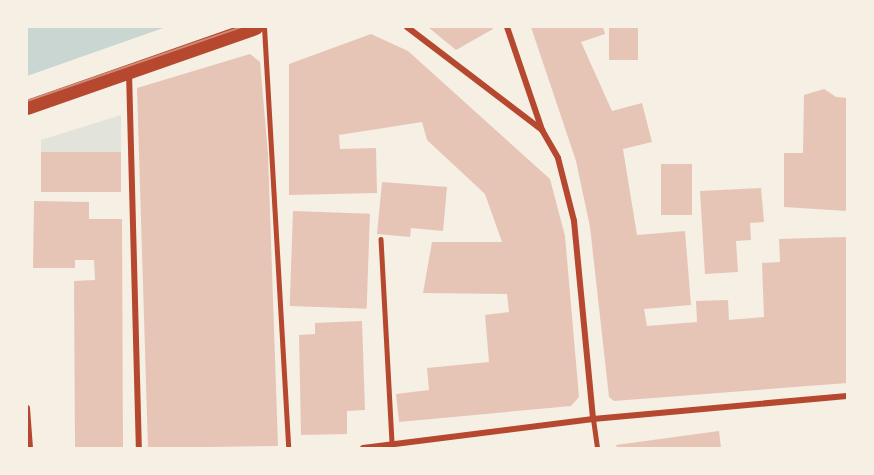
<!DOCTYPE html>
<style>
body{margin:0}
#map{position:relative;width:874px;height:475px;overflow:hidden;background:#f6efe4;font-family:Poppins,sans-serif}
div>[style]{position:absolute}
.green>*{inset:0;background:#e2e4dc}
.water>*{inset:0;background:#c9d6d2}
.building>*{inset:0;background:#e6c5b7;transform-origin:0 0}
.service>*{height:4.5px;margin:-2.25px;padding:0 2.25px;transform-origin:2.25px;border-radius:2.25px;background:#b5482f}
.pedestrian>*{height:5px;margin:-2.5px;padding:0 2.5px;transform-origin:2.5px;border-radius:2.5px;background:#b5482f}
.minor>*{height:6px;margin:-3px;padding:0 3px;transform-origin:3px;border-radius:3px;background:#b5482f}
.primary>*{height:15px;margin:-7.5px;padding:0 7.5px;transform-origin:7.5px;border-radius:7.5px;background:#b5482f}
.tram>*{height:1.5px;margin:-0.75px;padding:0 0.75px;transform-origin:0.75px;border-radius:0.75px;background:#cf8b77}
span{translate:-50% -50%;white-space:nowrap;text-align:center;line-height:1.15;-webkit-text-stroke:4.5px #f6efe4;paint-order:stroke}
.frame{position:absolute;inset:0;border:28px solid #f6efe4;pointer-events:none}
</style>
<div id="map">
<div class="green">
<i style="clip-path:polygon(121px 115px,121px 152px,41px 152px,41px 140px)"></i>
</div>
<div class="water">
<i style="clip-path:polygon(27px 27px,166px 27px,27px 76px)"></i>
</div>
<div class="building">
<i style="clip-path:polygon(428px 27px,492px 27px,493px 29px,456px 50px)"></i>
<i style="clip-path:polygon(531px 27px,603px 27px,605px 34px,581px 42px,612px 111px,642px 103px,652px 142px,623px 149px,637px 235px,685px 231px,691px 305px,644px 309px,647px 326px,697px 322px,696px 301px,728px 300px,729px 320px,764px 317px,762px 263px,780px 262px,779px 239px,847px 237px,847px 383px,614px 401px,609px 397px,590px 227px,576px 161px)"></i>
<i style="left:609px;top:27px;width:29px;height:33px"></i>
<i style="clip-path:polygon(371px 34px,408px 51px,550px 179px,565px 236px,579px 397px,571px 406px,399px 422px,396px 394px,429px 390px,427px 368px,489px 362px,485px 315px,509px 312px,507px 294px,423px 293px,432px 242px,502px 242px,485px 194px,427px 140px,422px 122px,339px 135px,340px 149px,376px 148px,377px 193px,289px 195px,289px 64px)"></i>
<i style="clip-path:polygon(250px 54px,260px 62px,268px 154px,278px 446px,148px 448px,137px 88px)"></i>
<i style="clip-path:polygon(824px 89px,836px 97px,847px 98px,847px 211px,784px 207px,784px 153px,803px 153px,804px 95px)"></i>
<i style="left:41px;top:152px;width:80px;height:40px"></i>
<i style="left:661px;top:164px;width:31px;height:51px"></i>
<i style="clip-path:polygon(382px 182px,447px 187px,443px 231px,411px 228px,410px 237px,377px 234px)"></i>
<i style="clip-path:polygon(761px 188px,764px 222px,750px 223px,751px 240px,736px 241px,738px 272px,705px 274px,700px 191px)"></i>
<i style="clip-path:polygon(34px 201px,89px 202px,89px 219px,122px 219px,123px 448px,75px 448px,74px 281px,95px 280px,94px 260px,75px 260px,75px 268px,33px 268px)"></i>
<i style="left:293px;top:211px;width:77px;height:95px;rotate:2deg"></i>
<i style="clip-path:polygon(362px 321px,365px 410px,347px 411px,347px 434px,301px 435px,299px 335px,315px 334px,315px 323px)"></i>
<i style="clip-path:polygon(719px 431px,721px 448px,617px 448px,616px 445px)"></i>
</div>
<div class="service">
<i style="left:381px;top:239px;width:205px;rotate:86.9deg"></i>
</div>
<div class="pedestrian">
<i style="left:264px;top:27px;width:422px;rotate:86.7deg"></i>
<i style="left:593px;top:419px;width:29px;rotate:82deg"></i>
</div>
<div class="minor">
<i style="left:407px;top:27px;width:170px;rotate:37.3deg"></i>
<i style="left:507px;top:27px;width:109px;rotate:71.2deg"></i>
<i style="left:542px;top:130px;width:32px;rotate:60deg"></i>
<i style="left:558px;top:158px;width:65px;rotate:75.7deg"></i>
<i style="left:574px;top:221px;width:199px;rotate:84.5deg"></i>
<i style="left:129px;top:72px;width:376px;rotate:88.5deg"></i>
<i style="left:27px;top:408px;width:40px;rotate:85.7deg"></i>
<i style="left:363px;top:448px;width:232px;rotate:-7.2deg"></i>
<i style="left:593px;top:419px;width:255px;rotate:-5.2deg"></i>
</div>
<div class="primary">
<i style="left:27px;top:107px;width:242px;rotate:-19.3deg"></i>
</div>
<div class="tram">
<i style="left:27px;top:101px;width:227px;rotate:-19deg"></i>
</div>
<div class="frame"></div>
</div>
